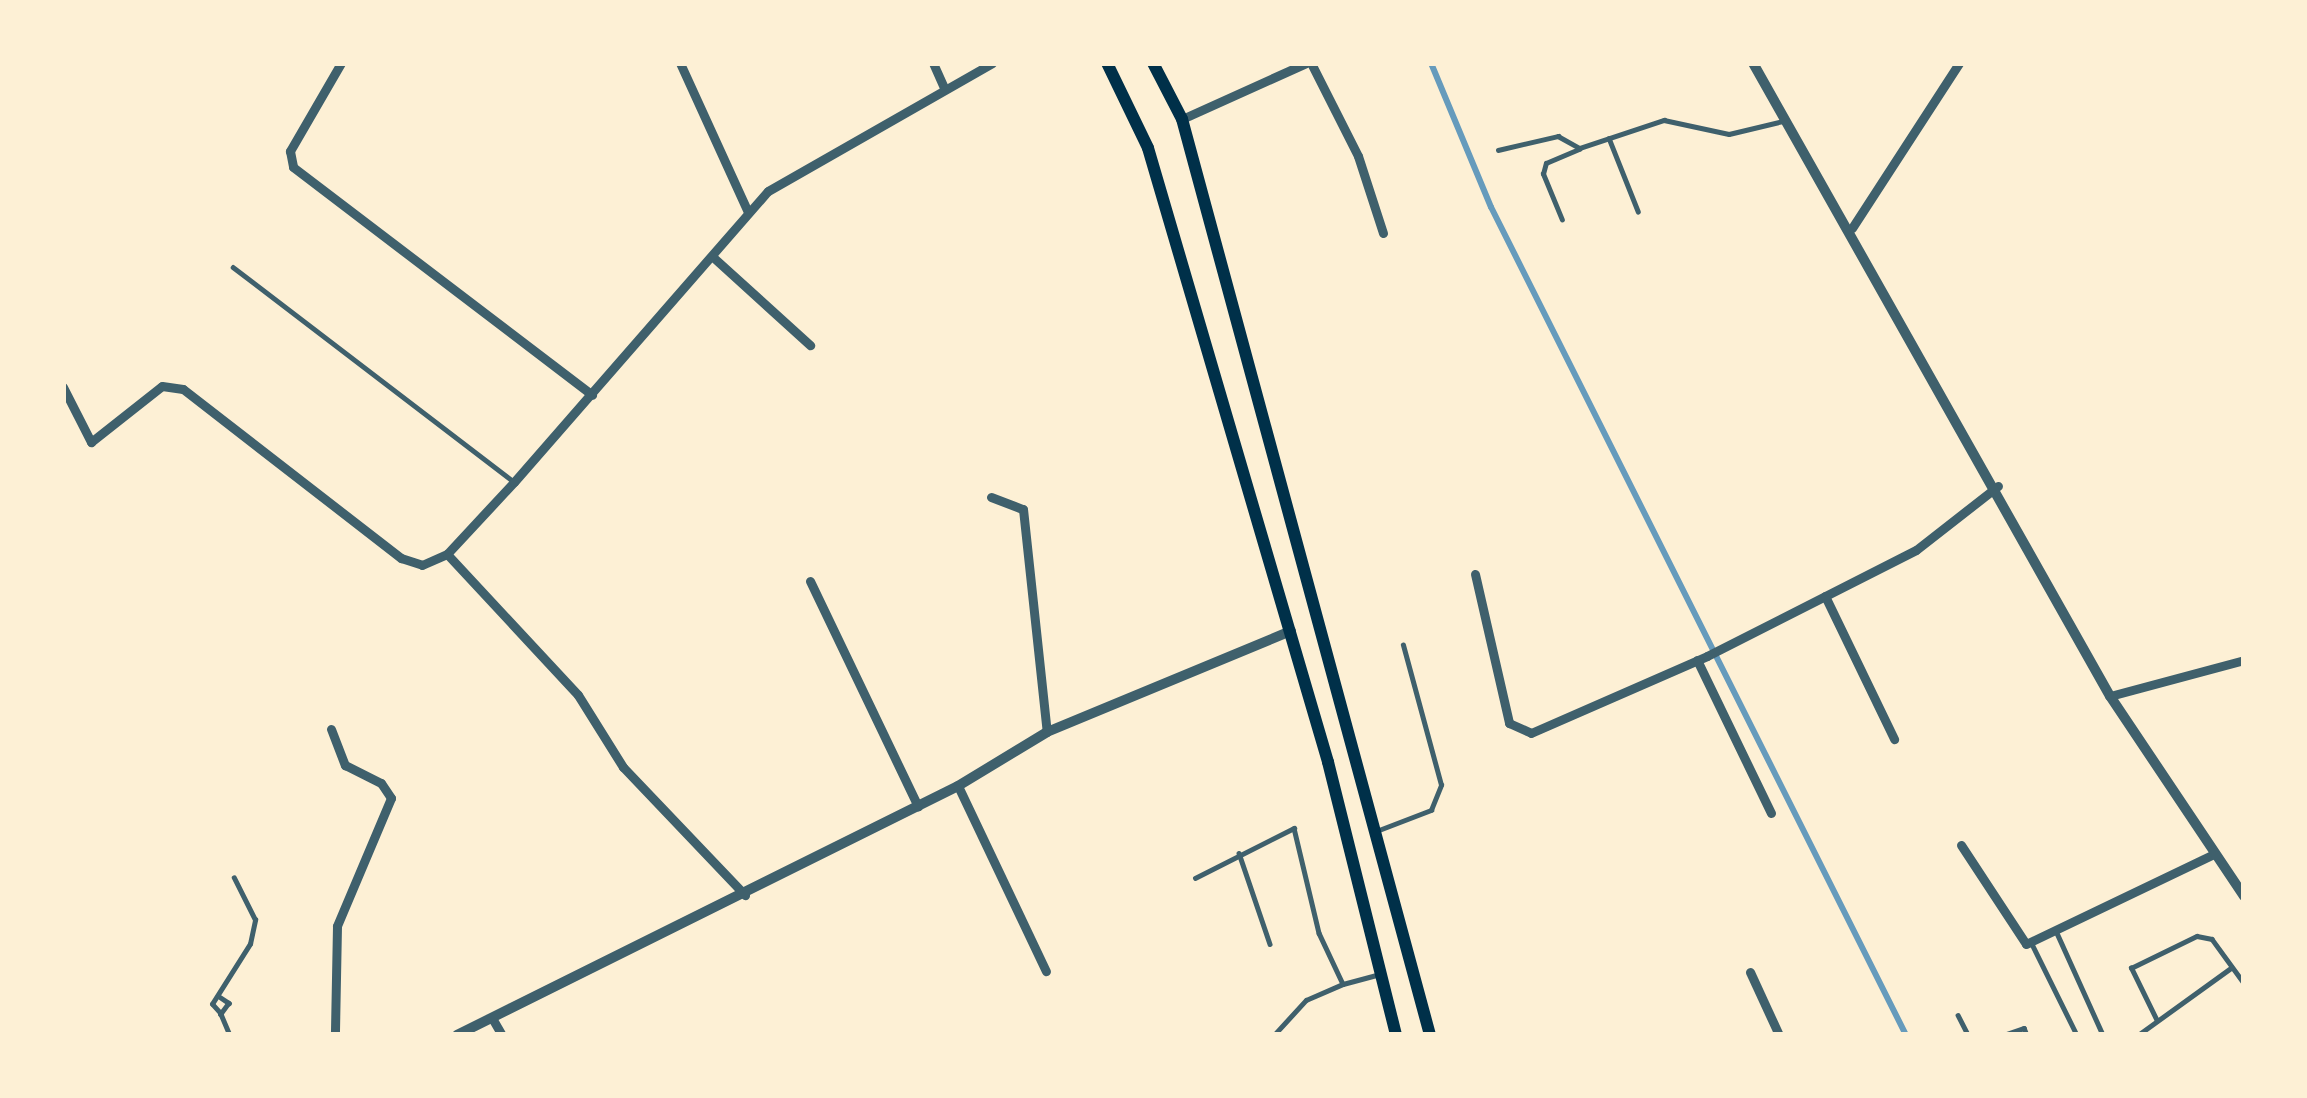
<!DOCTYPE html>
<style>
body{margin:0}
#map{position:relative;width:2307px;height:1098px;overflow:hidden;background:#fdf0d5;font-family:"PT Sans",sans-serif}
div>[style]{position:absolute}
.stream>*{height:6px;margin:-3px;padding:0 3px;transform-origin:3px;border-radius:3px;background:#669bbc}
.service>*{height:4.5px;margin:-2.25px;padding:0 2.25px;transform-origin:2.25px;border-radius:2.25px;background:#3f606c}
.minor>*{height:9px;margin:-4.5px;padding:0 4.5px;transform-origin:4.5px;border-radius:4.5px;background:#3f606c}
.tertiary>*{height:10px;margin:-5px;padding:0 5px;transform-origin:5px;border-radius:5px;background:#3f606c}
.secondary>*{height:12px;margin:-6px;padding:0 6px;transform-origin:6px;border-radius:6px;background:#003049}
span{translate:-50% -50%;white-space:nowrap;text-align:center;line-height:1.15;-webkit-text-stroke:12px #fdf0d5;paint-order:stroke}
.frame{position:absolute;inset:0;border:66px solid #fdf0d5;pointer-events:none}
</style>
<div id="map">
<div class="stream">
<i style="left:1431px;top:63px;width:156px;rotate:67.4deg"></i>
<i style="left:1491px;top:207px;width:926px;rotate:63.38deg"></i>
</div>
<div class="service">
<i style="left:1609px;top:138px;width:79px;rotate:68.3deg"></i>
<i style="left:1498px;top:150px;width:62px;rotate:-13.1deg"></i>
<i style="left:1558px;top:136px;width:25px;rotate:29deg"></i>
<i style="left:1580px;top:148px;width:89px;rotate:-18.4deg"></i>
<i style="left:1664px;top:120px;width:66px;rotate:12.2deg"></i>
<i style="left:1729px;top:134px;width:56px;rotate:-13.5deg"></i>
<i style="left:1562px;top:220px;width:50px;rotate:-112.4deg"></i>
<i style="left:1543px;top:174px;width:11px;rotate:-75deg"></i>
<i style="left:1546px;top:163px;width:36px;rotate:-23deg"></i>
<i style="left:233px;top:267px;width:354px;rotate:37.4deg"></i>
<i style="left:1379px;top:830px;width:56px;rotate:-21deg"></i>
<i style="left:1431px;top:810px;width:27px;rotate:-68deg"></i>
<i style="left:1441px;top:785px;width:145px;rotate:-105.2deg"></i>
<i style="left:1239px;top:853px;width:96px;rotate:71.2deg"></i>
<i style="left:1195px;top:878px;width:111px;rotate:-26.8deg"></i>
<i style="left:1294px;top:828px;width:108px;rotate:76.6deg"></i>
<i style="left:1319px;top:933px;width:56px;rotate:64.8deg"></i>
<i style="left:1343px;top:984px;width:39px;rotate:-15deg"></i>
<i style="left:2057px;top:933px;width:112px;rotate:65.7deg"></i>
<i style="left:2032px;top:944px;width:102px;rotate:63.7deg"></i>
<i style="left:220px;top:997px;width:11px;rotate:34deg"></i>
<i style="left:229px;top:1003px;width:14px;rotate:126deg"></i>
<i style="left:221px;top:1014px;width:13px;rotate:-132deg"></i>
<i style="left:212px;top:1004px;width:71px;rotate:-57.7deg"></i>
<i style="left:250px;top:944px;width:25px;rotate:-78deg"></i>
<i style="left:255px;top:920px;width:47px;rotate:-116.6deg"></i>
<i style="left:221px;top:1014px;width:23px;rotate:67deg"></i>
<i style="left:1958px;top:1015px;width:22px;rotate:63deg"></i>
<i style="left:2157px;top:1021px;width:59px;rotate:-116.1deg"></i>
<i style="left:2131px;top:968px;width:73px;rotate:-25.9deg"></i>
<i style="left:2197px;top:936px;width:15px;rotate:11deg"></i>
<i style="left:2212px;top:939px;width:54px;rotate:54deg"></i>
<i style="left:1274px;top:1035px;width:47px;rotate:-47.6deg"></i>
<i style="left:1306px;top:1000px;width:40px;rotate:-23.4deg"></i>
<i style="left:2004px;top:1035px;width:21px;rotate:-19deg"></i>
<i style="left:2024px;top:1028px;width:8px;rotate:67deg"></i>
<i style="left:2138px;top:1035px;width:115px;rotate:-35.8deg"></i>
</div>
<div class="minor">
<i style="left:341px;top:63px;width:102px;rotate:120.1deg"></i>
<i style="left:290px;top:151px;width:16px;rotate:79deg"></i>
<i style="left:293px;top:167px;width:376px;rotate:37.3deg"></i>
<i style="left:680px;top:63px;width:164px;rotate:65.5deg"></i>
<i style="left:933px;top:63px;width:27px;rotate:66deg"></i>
<i style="left:1311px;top:63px;width:104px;rotate:63.2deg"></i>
<i style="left:1358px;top:156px;width:81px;rotate:72deg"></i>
<i style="left:1182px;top:119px;width:136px;rotate:-24.3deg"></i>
<i style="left:1852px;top:228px;width:197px;rotate:-57deg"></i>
<i style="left:714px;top:258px;width:130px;rotate:42.2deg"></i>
<i style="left:63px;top:387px;width:62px;rotate:63deg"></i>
<i style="left:91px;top:442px;width:90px;rotate:-38.3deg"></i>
<i style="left:162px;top:386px;width:21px;rotate:8deg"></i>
<i style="left:183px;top:389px;width:276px;rotate:37.8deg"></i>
<i style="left:401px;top:558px;width:22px;rotate:18deg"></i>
<i style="left:422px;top:565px;width:27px;rotate:-24deg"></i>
<i style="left:447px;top:554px;width:98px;rotate:-47.1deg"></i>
<i style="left:514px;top:482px;width:386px;rotate:-48.9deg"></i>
<i style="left:768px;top:191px;width:258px;rotate:-29.7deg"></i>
<i style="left:991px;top:497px;width:34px;rotate:21deg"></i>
<i style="left:1023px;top:509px;width:224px;rotate:83.9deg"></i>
<i style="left:447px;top:554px;width:192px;rotate:47.1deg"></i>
<i style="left:578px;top:695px;width:85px;rotate:58deg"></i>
<i style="left:623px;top:767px;width:177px;rotate:46.4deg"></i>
<i style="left:1475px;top:574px;width:153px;rotate:77.1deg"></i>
<i style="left:1509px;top:723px;width:24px;rotate:24deg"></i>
<i style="left:1531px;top:733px;width:192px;rotate:-23.6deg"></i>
<i style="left:1707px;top:656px;width:234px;rotate:-26.9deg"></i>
<i style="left:1916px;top:550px;width:104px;rotate:-38deg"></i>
<i style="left:810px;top:581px;width:250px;rotate:64.4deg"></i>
<i style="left:1825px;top:596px;width:159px;rotate:64.2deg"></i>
<i style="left:1697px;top:660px;width:170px;rotate:64.2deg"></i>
<i style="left:2110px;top:696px;width:139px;rotate:-15deg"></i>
<i style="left:331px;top:729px;width:39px;rotate:69deg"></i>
<i style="left:345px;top:765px;width:40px;rotate:26.6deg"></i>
<i style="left:381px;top:783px;width:18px;rotate:56deg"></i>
<i style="left:391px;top:798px;width:139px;rotate:112.9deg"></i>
<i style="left:337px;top:926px;width:109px;rotate:91.1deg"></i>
<i style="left:958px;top:786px;width:205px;rotate:64.6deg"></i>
<i style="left:1961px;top:845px;width:118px;rotate:56.7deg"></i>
<i style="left:2026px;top:944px;width:206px;rotate:-25.6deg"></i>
<i style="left:1750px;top:972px;width:69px;rotate:65.3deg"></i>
<i style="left:492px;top:1018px;width:20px;rotate:60deg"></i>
</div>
<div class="tertiary">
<i style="left:1753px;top:63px;width:727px;rotate:60.58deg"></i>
<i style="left:2110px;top:696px;width:241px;rotate:56.2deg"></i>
<i style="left:457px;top:1035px;width:559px;rotate:-26.43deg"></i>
<i style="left:958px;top:786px;width:104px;rotate:-31.2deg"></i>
<i style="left:1047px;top:732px;width:264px;rotate:-22.5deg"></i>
</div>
<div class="secondary">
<i style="left:1107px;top:63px;width:94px;rotate:64.2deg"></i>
<i style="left:1148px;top:148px;width:640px;rotate:73.66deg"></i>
<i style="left:1328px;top:762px;width:281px;rotate:76deg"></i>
<i style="left:1153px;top:63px;width:63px;rotate:62.6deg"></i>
<i style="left:1182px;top:119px;width:949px;rotate:74.85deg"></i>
</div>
<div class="frame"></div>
</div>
